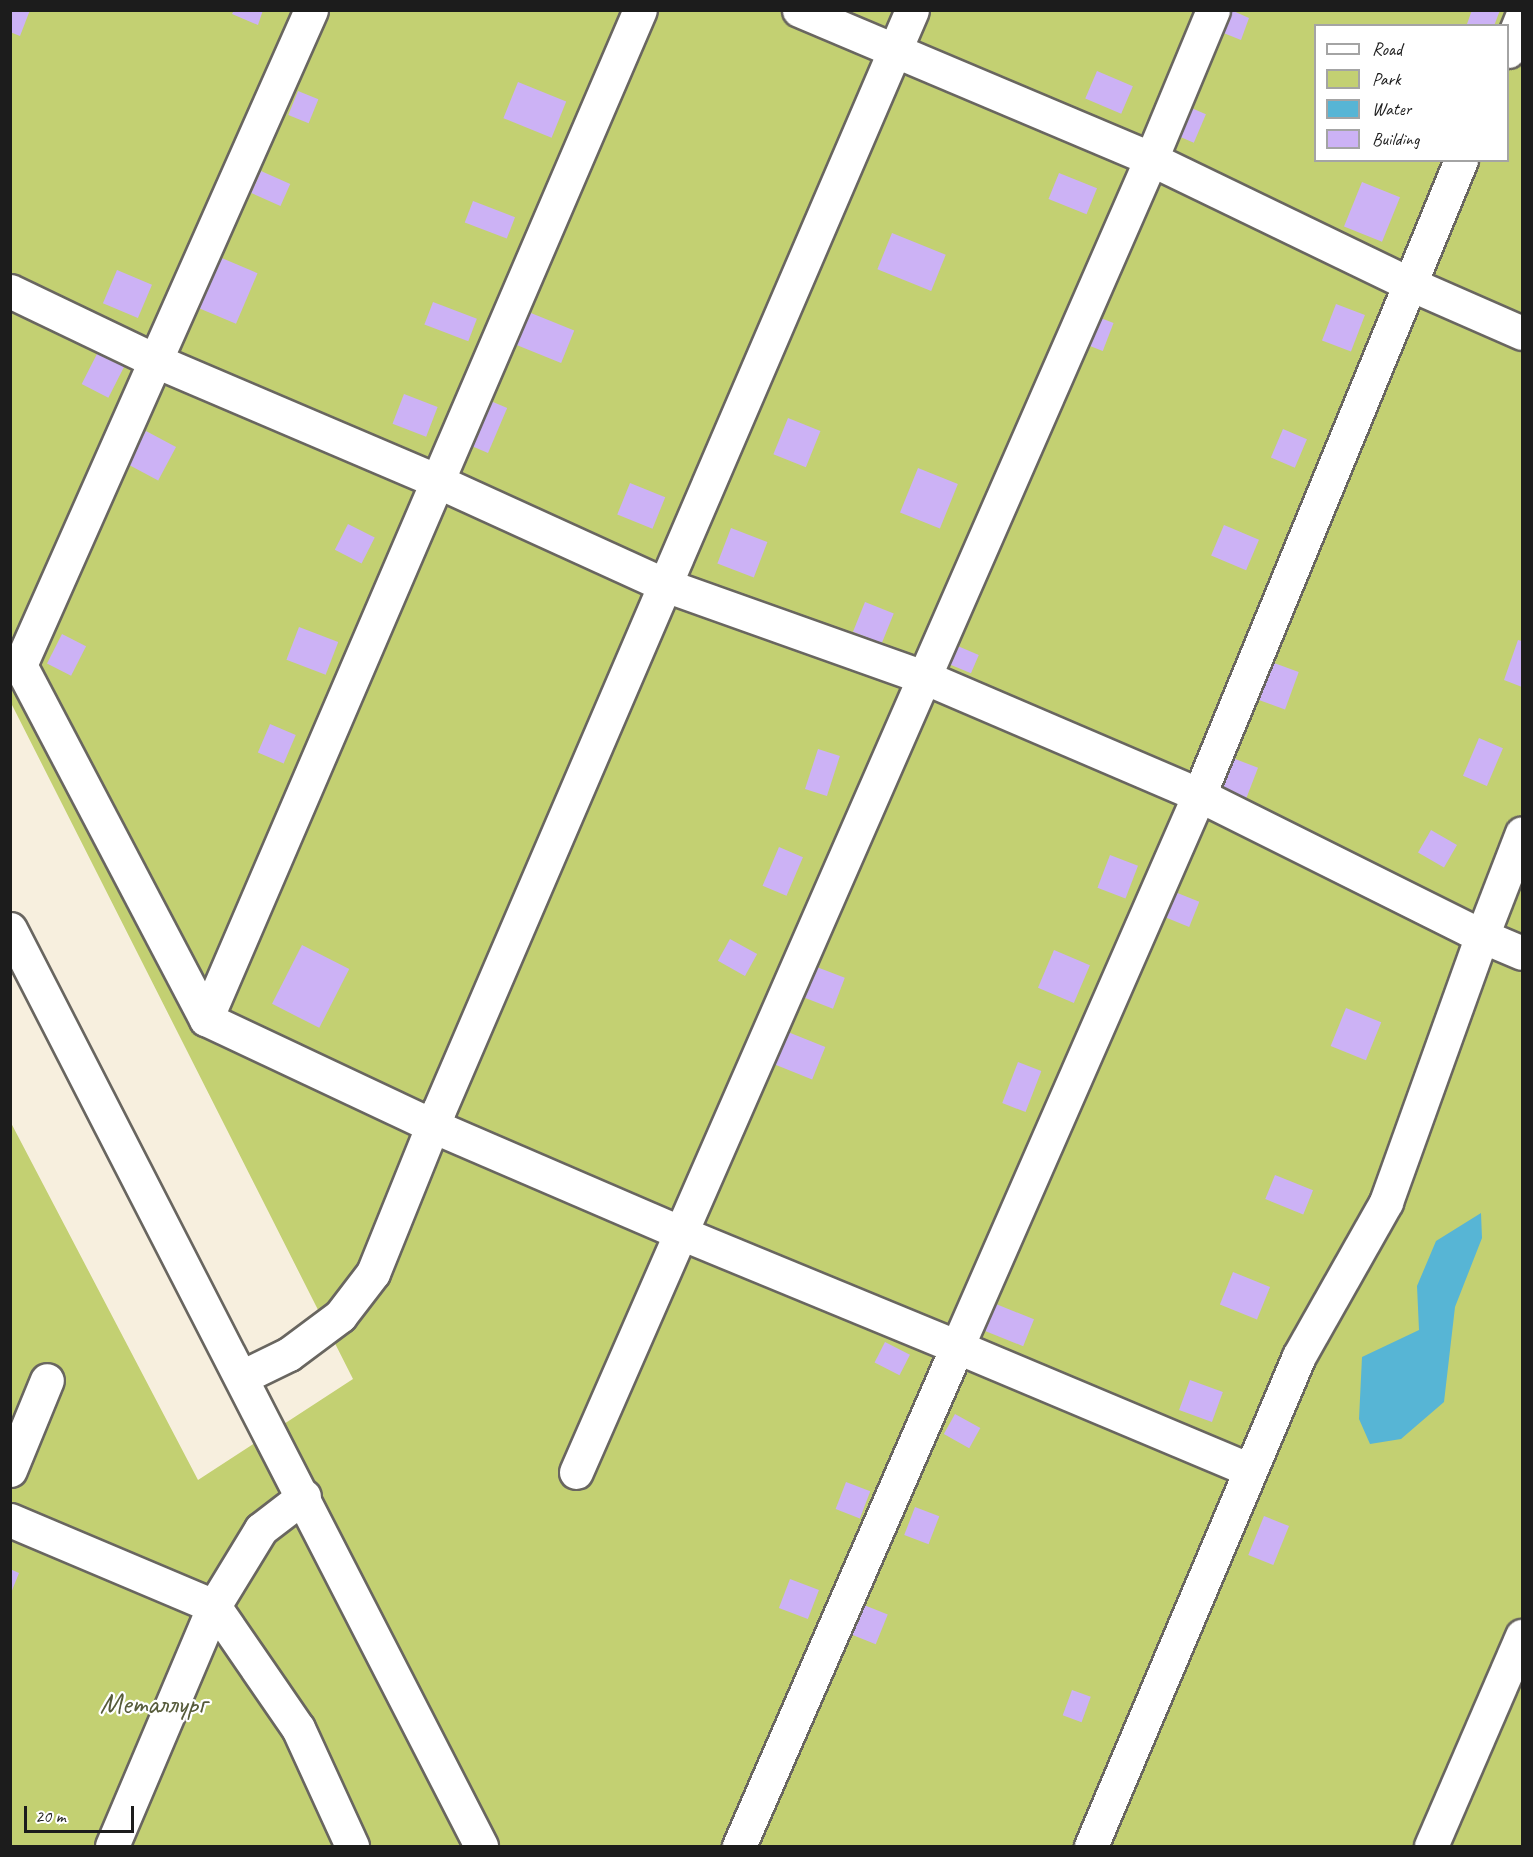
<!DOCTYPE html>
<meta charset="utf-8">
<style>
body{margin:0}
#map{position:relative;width:1533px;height:1857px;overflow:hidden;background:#f7efde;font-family:Caveat,sans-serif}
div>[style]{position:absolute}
.green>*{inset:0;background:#c3d072}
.water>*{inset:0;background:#57b5d5}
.building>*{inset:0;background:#ccb2f5;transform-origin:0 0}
.roads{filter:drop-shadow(2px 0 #696660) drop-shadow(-2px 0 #696660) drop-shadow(0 2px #696660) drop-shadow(0 -2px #696660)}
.minor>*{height:33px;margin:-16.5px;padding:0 16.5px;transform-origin:16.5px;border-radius:16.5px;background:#fff}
span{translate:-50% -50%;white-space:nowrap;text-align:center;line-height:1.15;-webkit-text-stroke:4.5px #fff;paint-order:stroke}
.park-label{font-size:30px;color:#565b3a}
.frame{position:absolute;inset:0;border:12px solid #1c1c1c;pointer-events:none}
.legend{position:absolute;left:1314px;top:24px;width:195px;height:138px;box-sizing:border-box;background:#fff;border:2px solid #a4a4a4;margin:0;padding:8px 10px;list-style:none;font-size:18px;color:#1c1c1c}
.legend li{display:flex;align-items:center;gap:12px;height:30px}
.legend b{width:30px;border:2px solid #a4a4a4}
.scale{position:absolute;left:24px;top:1806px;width:110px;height:27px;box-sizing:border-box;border:3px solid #1c1c1c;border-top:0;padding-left:8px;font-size:18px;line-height:21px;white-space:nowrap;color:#1c1c1c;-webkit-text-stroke:4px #fff;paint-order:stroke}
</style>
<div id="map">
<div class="green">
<i style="clip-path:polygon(evenodd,11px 11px,1522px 11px,1522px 1846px,11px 1846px,10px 1121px,198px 1480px,353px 1379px,11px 703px,11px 11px,1316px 26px,1508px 26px,1508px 160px,1316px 160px,1316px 26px)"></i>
</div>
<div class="water">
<i style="clip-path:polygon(1481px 1213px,1482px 1238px,1455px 1307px,1444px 1402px,1401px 1439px,1370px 1444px,1359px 1419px,1362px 1357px,1419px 1330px,1417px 1286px,1436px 1241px)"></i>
</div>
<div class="building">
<i style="clip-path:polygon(10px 10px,30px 10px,20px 36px,10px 32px)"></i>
<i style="clip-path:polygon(234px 10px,263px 10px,258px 25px,232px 14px)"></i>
<i style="clip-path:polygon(1218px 10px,1231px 10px,1249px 18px,1241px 40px,1211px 28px)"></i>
<i style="clip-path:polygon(1472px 10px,1500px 10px,1494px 26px,1471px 26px,1467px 24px)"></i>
<i style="left:1097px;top:71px;width:39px;height:30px;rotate:23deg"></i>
<i style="left:518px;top:82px;width:52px;height:39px;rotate:22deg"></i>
<i style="left:298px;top:91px;width:22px;height:26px;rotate:22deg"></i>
<i style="left:1182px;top:104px;width:26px;height:31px;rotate:23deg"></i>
<i style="left:261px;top:171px;width:32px;height:24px;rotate:24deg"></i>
<i style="left:1059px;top:173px;width:41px;height:28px;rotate:22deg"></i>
<i style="left:1362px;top:182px;width:41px;height:48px;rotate:22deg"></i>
<i style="left:473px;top:201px;width:45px;height:23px;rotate:21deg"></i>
<i style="left:892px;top:233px;width:58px;height:39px;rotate:22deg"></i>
<i style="left:217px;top:256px;width:44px;height:55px;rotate:23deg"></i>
<i style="left:117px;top:270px;width:38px;height:36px;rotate:23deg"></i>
<i style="left:433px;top:302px;width:47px;height:24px;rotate:21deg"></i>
<i style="left:1336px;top:304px;width:31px;height:39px;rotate:21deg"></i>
<i style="left:526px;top:311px;width:52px;height:35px;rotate:22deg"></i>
<i style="left:1093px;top:315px;width:22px;height:30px;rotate:21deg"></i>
<i style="left:98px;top:352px;width:30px;height:36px;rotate:27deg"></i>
<i style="left:404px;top:394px;width:36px;height:32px;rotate:21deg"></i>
<i style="left:486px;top:399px;width:23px;height:49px;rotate:23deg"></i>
<i style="left:788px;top:418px;width:35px;height:39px;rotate:22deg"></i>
<i style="left:1283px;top:429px;width:26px;height:31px;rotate:23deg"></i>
<i style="left:146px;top:431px;width:34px;height:38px;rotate:28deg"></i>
<i style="left:918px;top:468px;width:43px;height:48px;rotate:22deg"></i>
<i style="left:630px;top:483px;width:38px;height:34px;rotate:22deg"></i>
<i style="left:348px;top:524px;width:30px;height:29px;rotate:27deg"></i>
<i style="left:1224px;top:525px;width:38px;height:33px;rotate:23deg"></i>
<i style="left:731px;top:528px;width:39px;height:38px;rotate:21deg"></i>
<i style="left:865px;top:602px;width:31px;height:32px;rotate:22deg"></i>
<i style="left:299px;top:627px;width:42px;height:35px;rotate:21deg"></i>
<i style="left:62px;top:634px;width:27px;height:33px;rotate:27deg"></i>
<i style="clip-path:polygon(1518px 640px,1522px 641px,1522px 687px,1504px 680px)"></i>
<i style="left:953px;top:644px;width:28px;height:20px;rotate:23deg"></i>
<i style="left:1263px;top:659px;width:38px;height:40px;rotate:20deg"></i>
<i style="left:270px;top:724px;width:28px;height:31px;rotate:23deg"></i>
<i style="left:1479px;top:738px;width:26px;height:41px;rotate:23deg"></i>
<i style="left:818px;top:749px;width:23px;height:42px;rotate:18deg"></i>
<i style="left:1230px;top:757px;width:30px;height:34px;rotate:21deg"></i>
<i style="left:1431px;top:830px;width:30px;height:26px;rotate:30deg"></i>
<i style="left:779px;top:847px;width:26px;height:42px;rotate:23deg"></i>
<i style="left:1110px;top:855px;width:30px;height:35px;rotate:21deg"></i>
<i style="left:1165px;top:888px;width:37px;height:27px;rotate:22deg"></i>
<i style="left:730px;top:939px;width:31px;height:25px;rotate:29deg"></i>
<i style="left:302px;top:945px;width:53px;height:66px;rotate:27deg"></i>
<i style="left:1054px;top:950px;width:39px;height:41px;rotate:23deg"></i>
<i style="left:814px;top:966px;width:33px;height:33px;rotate:21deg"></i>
<i style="left:1346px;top:1008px;width:38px;height:41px;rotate:22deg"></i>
<i style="left:778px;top:1028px;width:51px;height:35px;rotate:22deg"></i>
<i style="left:1018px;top:1062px;width:25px;height:44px;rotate:21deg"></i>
<i style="left:1275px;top:1175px;width:41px;height:26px;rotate:22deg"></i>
<i style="left:1233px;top:1272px;width:40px;height:35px;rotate:22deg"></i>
<i style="left:996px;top:1304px;width:41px;height:29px;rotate:22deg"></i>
<i style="left:885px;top:1342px;width:28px;height:23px;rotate:27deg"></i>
<i style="left:1190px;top:1380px;width:35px;height:32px;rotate:20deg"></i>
<i style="left:955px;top:1414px;width:29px;height:23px;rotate:29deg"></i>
<i style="left:846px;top:1482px;width:26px;height:29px;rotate:21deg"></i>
<i style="left:915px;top:1507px;width:26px;height:30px;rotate:21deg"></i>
<i style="left:1264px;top:1516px;width:27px;height:42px;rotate:22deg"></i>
<i style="clip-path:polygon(10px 1569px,19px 1573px,11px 1593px,10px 1593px)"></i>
<i style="left:790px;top:1579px;width:31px;height:31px;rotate:21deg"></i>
<i style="left:859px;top:1603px;width:31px;height:32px;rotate:22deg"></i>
<i style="left:1072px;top:1690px;width:20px;height:27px;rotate:20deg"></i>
</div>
<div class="roads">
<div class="minor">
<i style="left:311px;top:10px;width:717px;rotate:113.95deg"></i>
<i style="left:20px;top:665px;width:400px;rotate:62.3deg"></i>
<i style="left:206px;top:1019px;width:251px;rotate:25.2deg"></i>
<i style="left:433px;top:1126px;width:270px;rotate:23.3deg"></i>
<i style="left:681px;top:1233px;width:299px;rotate:22.4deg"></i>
<i style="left:957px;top:1347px;width:545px;rotate:113.6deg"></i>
<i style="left:799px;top:10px;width:382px;rotate:22.9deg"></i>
<i style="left:1151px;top:159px;width:285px;rotate:25.8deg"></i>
<i style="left:1408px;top:283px;width:124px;rotate:23.7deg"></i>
<i style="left:1508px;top:51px;width:38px;rotate:-68deg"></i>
<i style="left:10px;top:291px;width:162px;rotate:25.6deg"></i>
<i style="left:156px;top:361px;width:306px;rotate:23.1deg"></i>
<i style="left:437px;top:481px;width:251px;rotate:24.5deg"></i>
<i style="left:665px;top:585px;width:275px;rotate:19.6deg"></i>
<i style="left:924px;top:677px;width:299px;rotate:23.2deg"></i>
<i style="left:1199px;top:795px;width:316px;rotate:26.5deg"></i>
<i style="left:1482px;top:936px;width:43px;rotate:23deg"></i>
<i style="left:10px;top:929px;width:1031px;rotate:62.81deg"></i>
<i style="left:206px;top:1019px;width:1098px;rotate:-66.73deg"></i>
<i style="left:242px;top:1377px;width:52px;rotate:-26.1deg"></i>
<i style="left:289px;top:1354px;width:64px;rotate:-36.7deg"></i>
<i style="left:340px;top:1316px;width:54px;rotate:-52.5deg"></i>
<i style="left:373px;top:1273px;width:176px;rotate:-68deg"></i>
<i style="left:439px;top:1110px;width:1197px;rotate:-66.73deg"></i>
<i style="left:10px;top:1470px;width:97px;rotate:-67.7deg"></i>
<i style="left:1250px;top:1470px;width:318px;rotate:-157.2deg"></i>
<i style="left:957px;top:1347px;width:603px;rotate:-66.33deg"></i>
<i style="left:1199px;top:795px;width:687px;rotate:-67.58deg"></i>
<i style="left:576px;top:1472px;width:1433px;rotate:-66.35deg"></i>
<i style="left:1151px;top:159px;width:161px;rotate:-67.4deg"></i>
<i style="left:10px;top:1520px;width:221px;rotate:22.9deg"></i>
<i style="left:214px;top:1606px;width:148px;rotate:55.5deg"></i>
<i style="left:298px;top:1728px;width:130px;rotate:65.4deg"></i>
<i style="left:112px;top:1846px;width:261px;rotate:-67deg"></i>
<i style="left:214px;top:1606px;width:90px;rotate:-58.6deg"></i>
<i style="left:261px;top:1529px;width:54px;rotate:-37.5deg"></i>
<i style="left:1091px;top:1846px;width:532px;rotate:-67deg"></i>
<i style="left:1299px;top:1356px;width:177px;rotate:-60.5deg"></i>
<i style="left:1386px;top:1202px;width:283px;rotate:-70.2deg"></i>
<i style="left:1482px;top:936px;width:110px;rotate:-68.8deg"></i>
<i style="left:1431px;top:1846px;width:229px;rotate:-66.6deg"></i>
</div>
</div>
<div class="park-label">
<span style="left:153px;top:1703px">Металлург</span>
</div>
<div class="frame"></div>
<ul class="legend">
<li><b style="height:8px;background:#fff"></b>Road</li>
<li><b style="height:16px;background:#c3d072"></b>Park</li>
<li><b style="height:16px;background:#57b5d5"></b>Water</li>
<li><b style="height:16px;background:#ccb2f5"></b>Building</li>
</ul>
<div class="scale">20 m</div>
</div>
